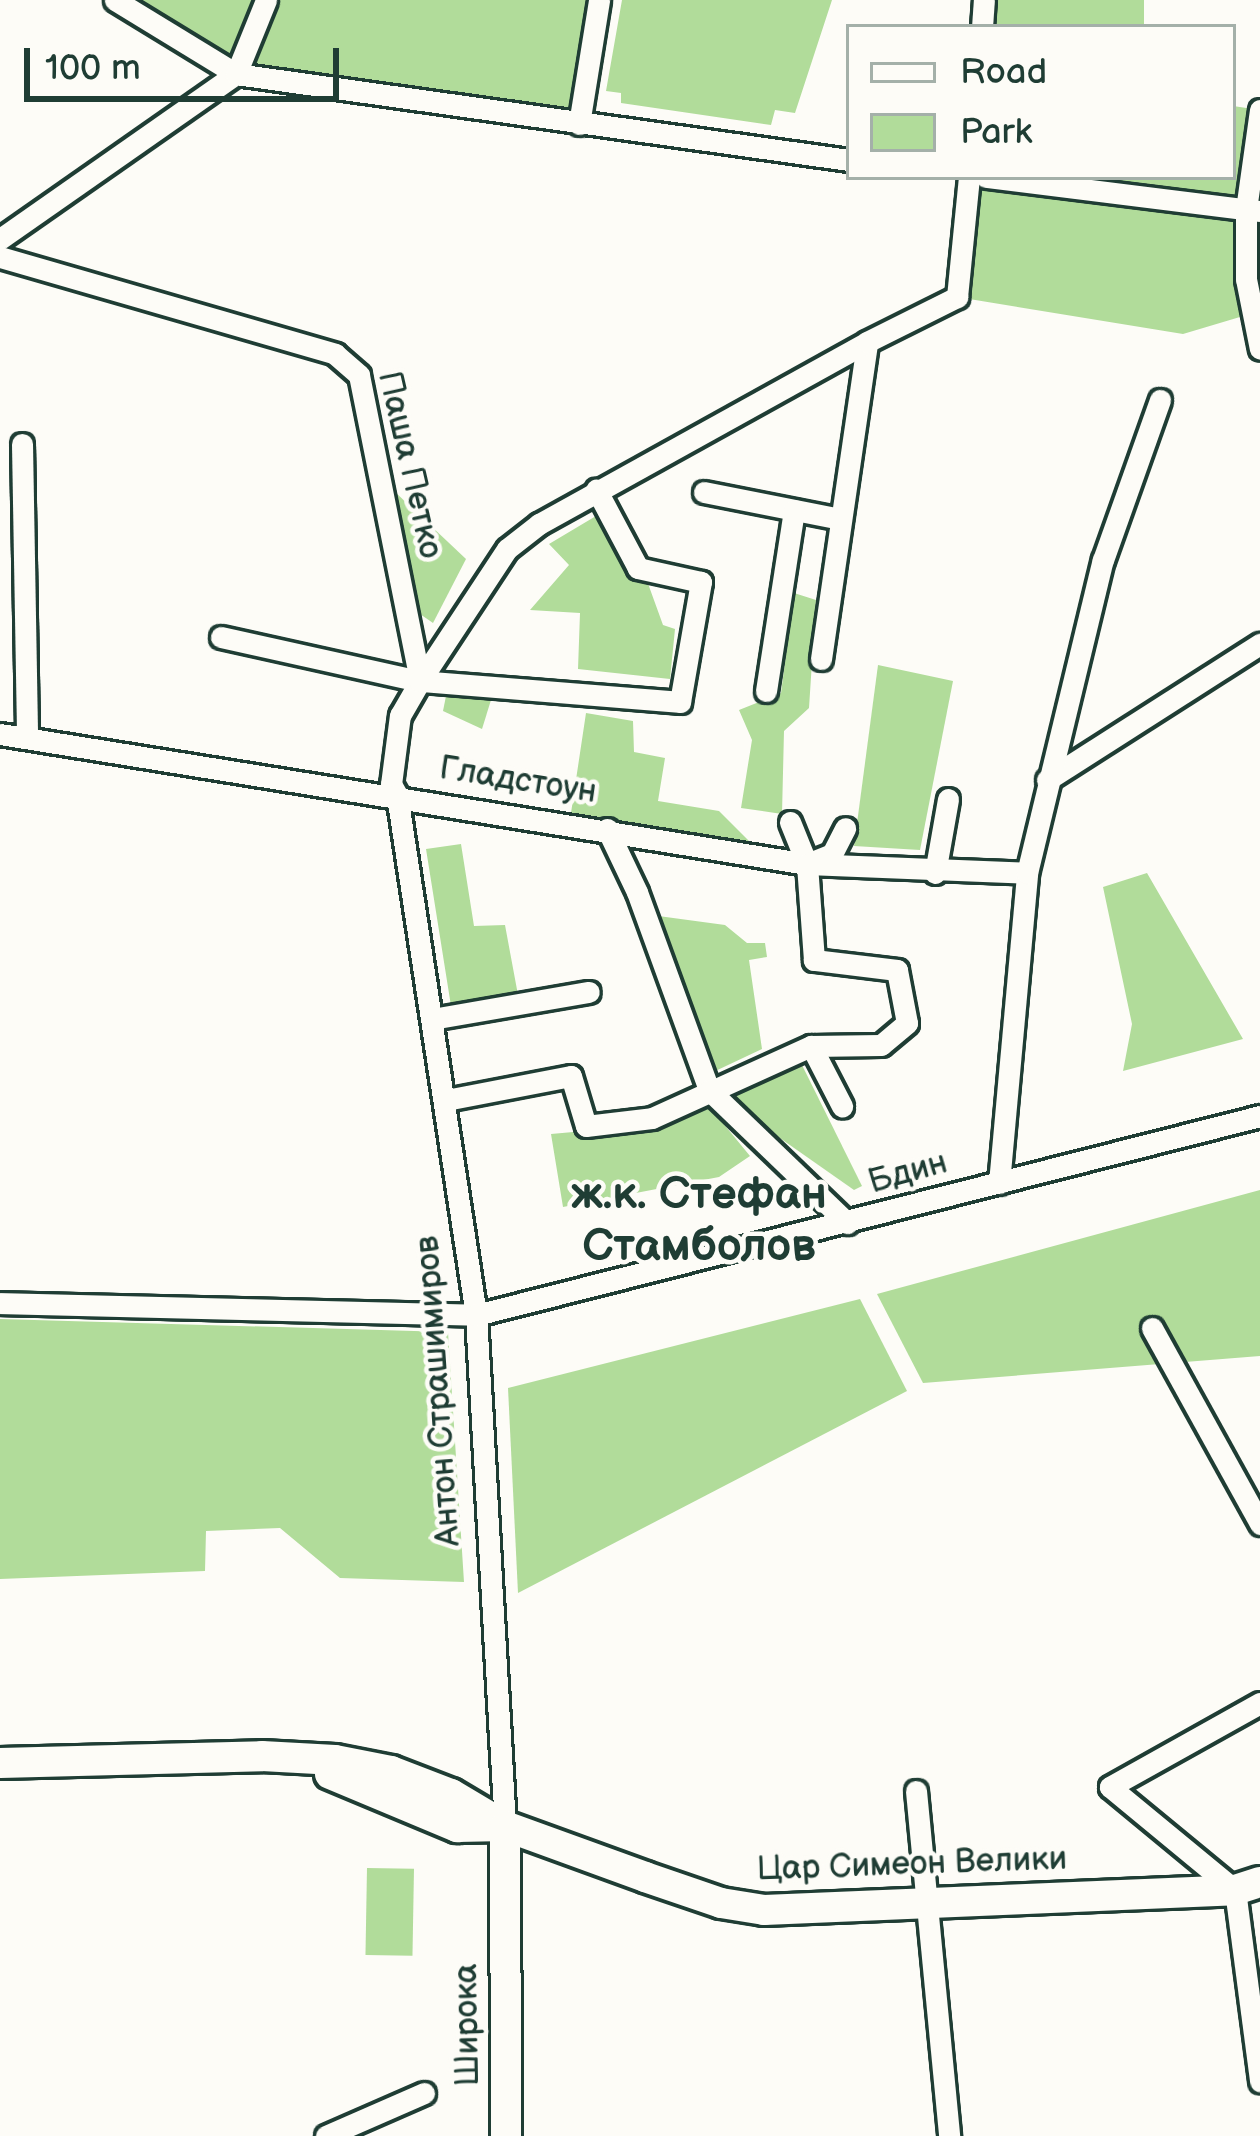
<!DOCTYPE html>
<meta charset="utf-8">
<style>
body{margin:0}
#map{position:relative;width:1260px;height:2136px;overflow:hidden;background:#fdfcf7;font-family:"Balsamiq Sans",sans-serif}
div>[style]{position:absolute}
.green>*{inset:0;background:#b1dc9a;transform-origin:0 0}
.roads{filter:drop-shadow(3px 0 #1f3d34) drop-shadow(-3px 0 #1f3d34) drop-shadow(0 3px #1f3d34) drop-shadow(0 -3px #1f3d34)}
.street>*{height:21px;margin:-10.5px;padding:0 10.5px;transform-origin:10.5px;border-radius:10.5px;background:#fdfcf7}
.secondary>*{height:30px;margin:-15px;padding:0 15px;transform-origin:15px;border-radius:15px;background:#fdfcf7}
span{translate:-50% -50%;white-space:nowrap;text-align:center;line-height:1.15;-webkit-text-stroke:9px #fdfcf7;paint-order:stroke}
.street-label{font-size:33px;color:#1f3d34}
.district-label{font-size:45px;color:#1f3d34;font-weight:700}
.legend{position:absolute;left:846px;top:24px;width:390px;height:156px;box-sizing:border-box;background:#fdfcf7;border:3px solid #a4b0a9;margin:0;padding:15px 21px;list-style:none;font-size:36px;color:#1f3d34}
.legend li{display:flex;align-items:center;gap:24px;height:60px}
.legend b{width:60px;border:3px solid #a4b0a9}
.scale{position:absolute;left:24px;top:48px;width:315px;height:54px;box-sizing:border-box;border:6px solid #1f3d34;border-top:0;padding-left:15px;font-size:36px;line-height:42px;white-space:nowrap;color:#1f3d34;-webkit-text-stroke:9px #fdfcf7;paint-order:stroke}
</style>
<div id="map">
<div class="green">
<i style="clip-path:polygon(115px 0,599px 0,579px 124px,236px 74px)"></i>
<i style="clip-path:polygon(622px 0,832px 0,795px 113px,775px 110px,771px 125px,621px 103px,621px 93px,606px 91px)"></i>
<i style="left:984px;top:0;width:160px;height:27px"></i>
<i style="clip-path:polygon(1233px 106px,1260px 110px,1250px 314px,1183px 334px,957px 297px,969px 177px,1233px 177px)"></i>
<i style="clip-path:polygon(394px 491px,466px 559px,433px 623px,420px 614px)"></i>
<i style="clip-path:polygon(601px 513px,624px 565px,646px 578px,663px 625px,675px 629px,670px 679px,578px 669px,580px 613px,530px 610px,569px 565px,549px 544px)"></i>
<i style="clip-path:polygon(794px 593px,816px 600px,809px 708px,784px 731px,782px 814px,741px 808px,752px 740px,739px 710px,781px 693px)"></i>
<i style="clip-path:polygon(878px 665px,953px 681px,920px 850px,854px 846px)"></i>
<i style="clip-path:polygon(447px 691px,491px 700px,482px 729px,443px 711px)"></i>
<i style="clip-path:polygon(586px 713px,633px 721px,634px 752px,665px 758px,658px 801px,719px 811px,750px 842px,571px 813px)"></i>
<i style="clip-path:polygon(461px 844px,474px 926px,505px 925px,518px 995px,451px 1006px,426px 849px)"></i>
<i style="clip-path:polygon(1147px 873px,1243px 1039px,1123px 1071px,1132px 1024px,1103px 887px)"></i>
<i style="clip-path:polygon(651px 915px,725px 925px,747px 943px,765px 943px,767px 957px,749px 960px,762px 1049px,709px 1074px)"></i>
<i style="clip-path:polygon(799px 1059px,862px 1186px,854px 1190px,724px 1099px)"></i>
<i style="clip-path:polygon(708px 1105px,750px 1156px,719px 1177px,563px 1207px,551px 1134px,640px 1126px)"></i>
<i style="clip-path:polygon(1260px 1190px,1260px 1356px,923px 1383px,877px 1294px)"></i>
<i style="clip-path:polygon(860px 1299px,907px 1391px,518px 1593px,508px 1388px)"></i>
<i style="clip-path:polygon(0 1319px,448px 1332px,464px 1582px,340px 1578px,280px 1528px,206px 1531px,205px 1571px,0 1579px)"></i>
<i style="left:367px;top:1868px;width:47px;height:87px;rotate:1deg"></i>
</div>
<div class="roads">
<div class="street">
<i style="left:115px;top:0;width:142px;rotate:31.4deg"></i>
<i style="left:236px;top:74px;width:619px;rotate:7.99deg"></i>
<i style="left:982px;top:27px;width:27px;rotate:-86deg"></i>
<i style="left:1260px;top:110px;width:101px;rotate:98deg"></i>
<i style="left:1246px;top:210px;width:69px;rotate:90deg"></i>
<i style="left:1246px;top:279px;width:71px;rotate:78.7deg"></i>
<i style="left:579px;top:124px;width:126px;rotate:-80.8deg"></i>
<i style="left:986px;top:177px;width:276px;rotate:7.1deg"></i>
<i style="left:0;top:239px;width:288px;rotate:-35deg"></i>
<i style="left:236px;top:74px;width:80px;rotate:-67.9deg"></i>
<i style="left:0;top:257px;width:349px;rotate:16.1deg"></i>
<i style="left:335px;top:354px;width:32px;rotate:41deg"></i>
<i style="left:359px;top:375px;width:312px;rotate:78.7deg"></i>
<i style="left:420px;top:681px;width:39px;rotate:120deg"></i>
<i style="left:400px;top:715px;width:70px;rotate:97.4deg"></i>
<i style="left:391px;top:784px;width:13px;rotate:61deg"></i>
<i style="left:397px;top:795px;width:526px;rotate:81.36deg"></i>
<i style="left:476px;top:1315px;width:512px;rotate:86.75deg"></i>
<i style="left:22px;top:444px;width:293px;rotate:89deg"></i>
<i style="left:704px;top:492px;width:139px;rotate:11.2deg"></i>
<i style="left:221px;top:637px;width:204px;rotate:12.5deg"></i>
<i style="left:420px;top:681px;width:261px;rotate:4.6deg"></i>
<i style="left:680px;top:702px;width:122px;rotate:-80.1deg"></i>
<i style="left:701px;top:582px;width:65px;rotate:-167.5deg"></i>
<i style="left:638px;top:568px;width:89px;rotate:-118deg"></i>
<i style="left:821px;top:659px;width:320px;rotate:-81.7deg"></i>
<i style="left:420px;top:681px;width:158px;rotate:-56.6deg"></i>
<i style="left:507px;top:549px;width:41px;rotate:-38deg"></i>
<i style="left:539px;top:524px;width:375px;rotate:-29deg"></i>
<i style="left:867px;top:342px;width:101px;rotate:-26.6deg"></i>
<i style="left:957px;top:297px;width:121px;rotate:-84.3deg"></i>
<i style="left:766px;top:691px;width:183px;rotate:-81.2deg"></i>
<i style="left:0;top:734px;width:817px;rotate:9.15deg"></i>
<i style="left:807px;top:864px;width:220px;rotate:2.3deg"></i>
<i style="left:1047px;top:780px;width:253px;rotate:-32.6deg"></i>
<i style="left:790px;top:822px;width:45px;rotate:68deg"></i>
<i style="left:607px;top:829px;width:70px;rotate:64.5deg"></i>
<i style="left:637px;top:892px;width:211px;rotate:70deg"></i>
<i style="left:709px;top:1090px;width:192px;rotate:43.9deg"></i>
<i style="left:935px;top:873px;width:75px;rotate:-80deg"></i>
<i style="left:432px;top:1019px;width:159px;rotate:-9.8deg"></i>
<i style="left:811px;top:1046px;width:70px;rotate:-0.8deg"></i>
<i style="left:881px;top:1045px;width:34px;rotate:-40deg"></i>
<i style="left:907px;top:1023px;width:54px;rotate:-100.7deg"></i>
<i style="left:897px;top:970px;width:84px;rotate:-173.1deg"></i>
<i style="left:814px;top:960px;width:96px;rotate:-94.2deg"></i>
<i style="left:807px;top:864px;width:27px;rotate:-22deg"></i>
<i style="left:832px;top:854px;width:29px;rotate:-63deg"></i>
<i style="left:446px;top:1100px;width:127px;rotate:-10.9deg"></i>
<i style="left:571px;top:1076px;width:52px;rotate:73.3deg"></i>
<i style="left:586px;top:1126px;width:66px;rotate:-6.9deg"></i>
<i style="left:652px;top:1118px;width:175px;rotate:-24.4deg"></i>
<i style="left:811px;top:1046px;width:68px;rotate:62.7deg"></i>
<i style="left:999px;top:1183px;width:311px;rotate:-84.8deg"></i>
<i style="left:1027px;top:873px;width:322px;rotate:-76.4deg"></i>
<i style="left:1103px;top:560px;width:170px;rotate:-70.4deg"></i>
<i style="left:0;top:1303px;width:476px;rotate:1.4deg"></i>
<i style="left:476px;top:1315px;width:809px;rotate:-14.24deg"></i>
<i style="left:1152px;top:1328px;width:224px;rotate:61.1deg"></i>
<i style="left:1260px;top:1703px;width:172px;rotate:150.8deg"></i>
<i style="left:1110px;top:1787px;width:162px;rotate:39.5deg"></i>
<i style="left:1235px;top:1890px;width:193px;rotate:82.5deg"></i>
<i style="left:916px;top:1791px;width:347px;rotate:84.5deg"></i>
<i style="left:326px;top:2136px;width:107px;rotate:-23.7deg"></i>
</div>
<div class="secondary">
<i style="left:0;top:1763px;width:262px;rotate:-1.5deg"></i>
<i style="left:262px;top:1756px;width:73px;rotate:3.1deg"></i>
<i style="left:335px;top:1760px;width:57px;rotate:11.1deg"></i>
<i style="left:391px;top:1771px;width:64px;rotate:21deg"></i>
<i style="left:451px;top:1794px;width:63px;rotate:30.7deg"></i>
<i style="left:505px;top:1826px;width:149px;rotate:20deg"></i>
<i style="left:645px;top:1877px;width:80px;rotate:18.9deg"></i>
<i style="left:721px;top:1903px;width:44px;rotate:9.2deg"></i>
<i style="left:764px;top:1910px;width:471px;rotate:-2.4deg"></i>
<i style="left:1235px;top:1890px;width:26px;rotate:-18deg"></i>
<i style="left:330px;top:1774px;width:138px;rotate:22.7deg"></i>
<i style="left:457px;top:1827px;width:48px;rotate:-1.2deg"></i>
<i style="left:505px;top:1826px;width:310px;rotate:89.8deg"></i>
</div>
</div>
<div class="street-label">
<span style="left:409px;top:465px;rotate:77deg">Паша Петко</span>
<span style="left:518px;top:781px;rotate:9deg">Гладстоун</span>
<span style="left:908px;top:1173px;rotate:-15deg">Бдин</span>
<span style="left:439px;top:1391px;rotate:-94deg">Антон Страшимиров</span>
<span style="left:912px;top:1865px;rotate:-2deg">Цар Симеон Велики</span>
<span style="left:468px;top:2025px;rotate:-91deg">Широка</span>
</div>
<div class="district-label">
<span style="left:699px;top:1221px">ж.к. Стефан<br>Стамболов</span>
</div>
<ul class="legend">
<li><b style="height:15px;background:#fdfcf7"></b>Road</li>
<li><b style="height:33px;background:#b1dc9a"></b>Park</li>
</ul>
<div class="scale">100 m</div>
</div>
